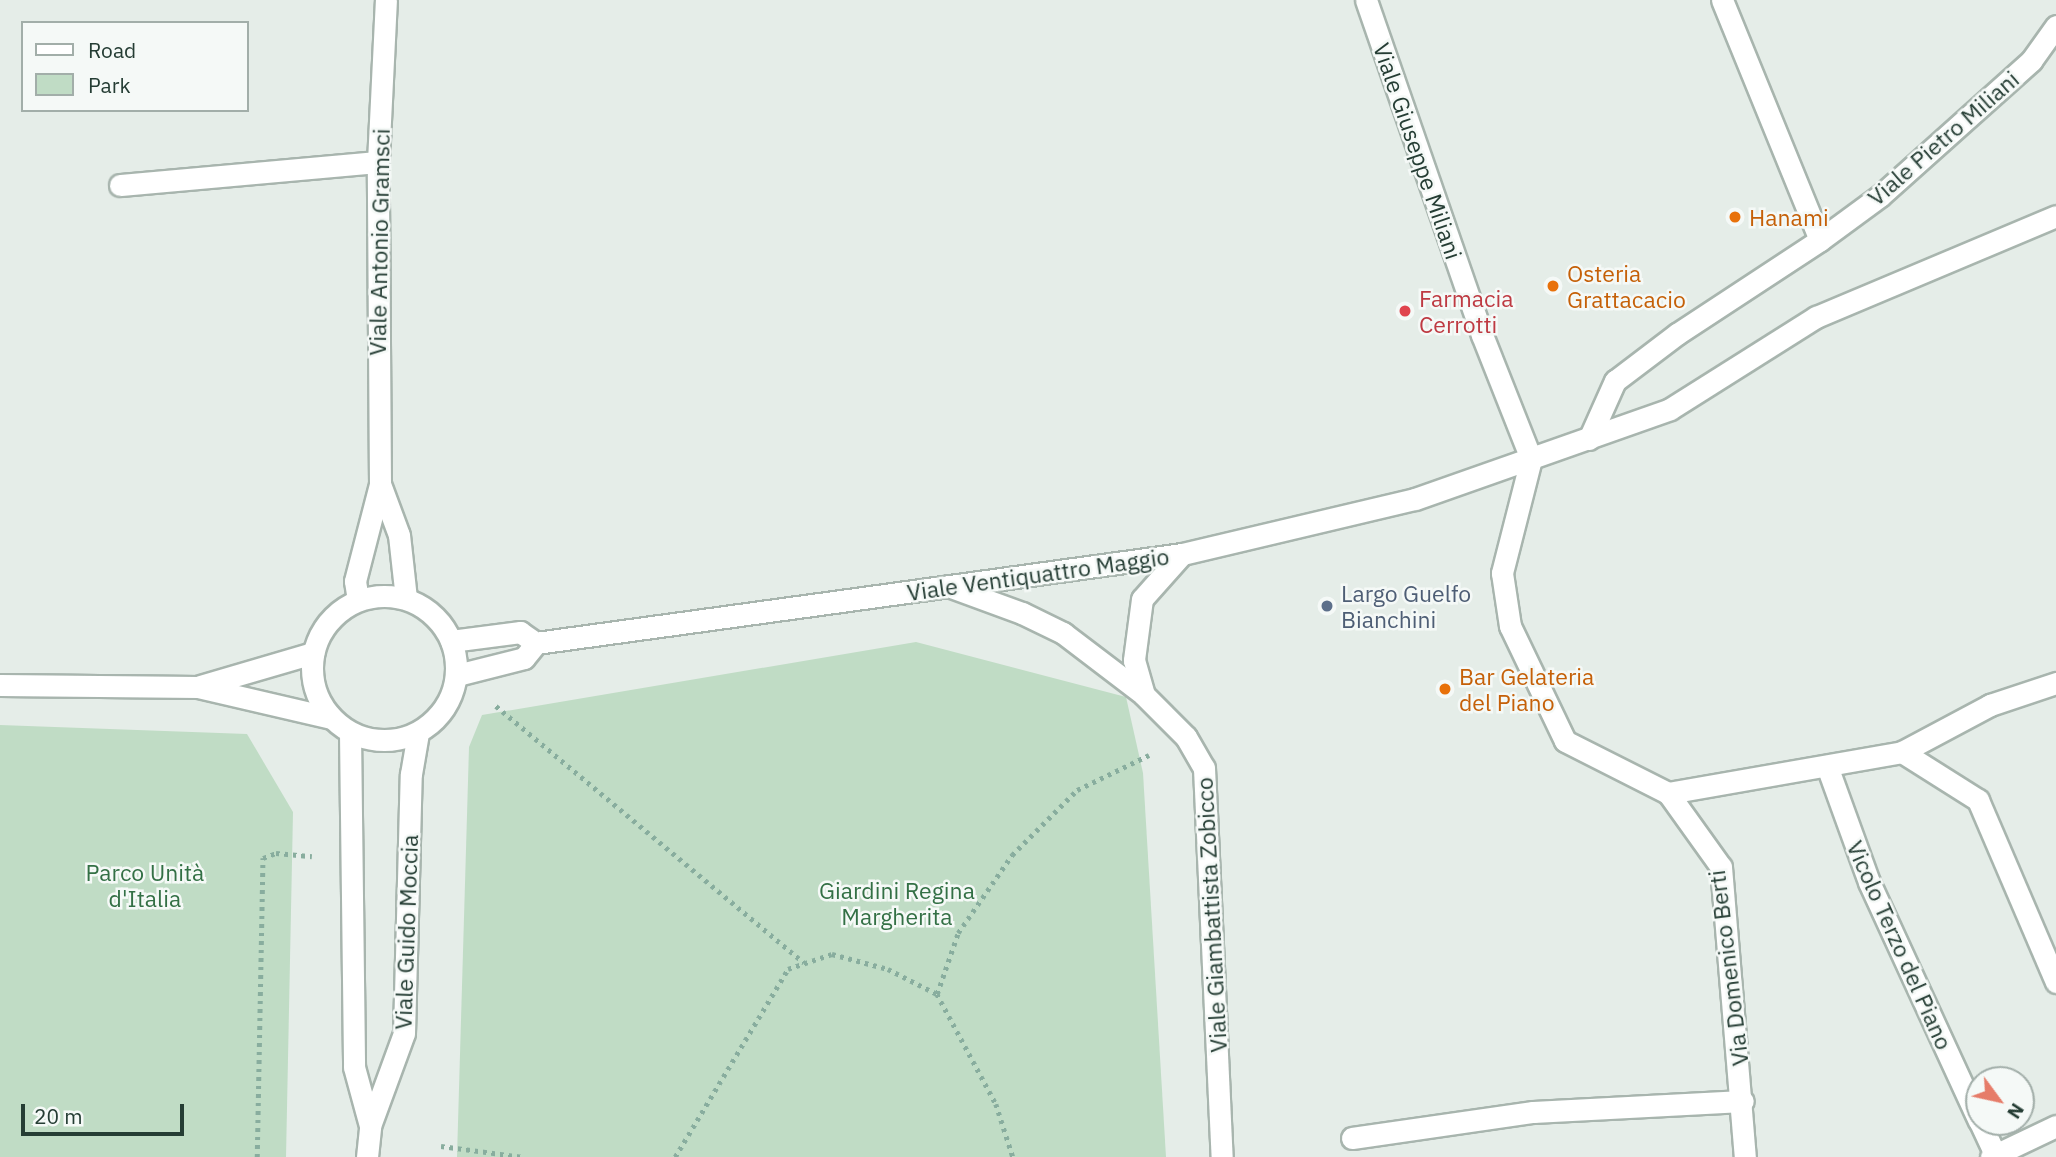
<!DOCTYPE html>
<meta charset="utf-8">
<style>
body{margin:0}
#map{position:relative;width:2056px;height:1157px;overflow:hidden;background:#e5ede8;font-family:"IBM Plex Sans",sans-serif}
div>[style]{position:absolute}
.green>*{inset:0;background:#c0dcc5}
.path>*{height:4.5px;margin-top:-2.25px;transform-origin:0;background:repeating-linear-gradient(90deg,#88ad9e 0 3.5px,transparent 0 8.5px)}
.roads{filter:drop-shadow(2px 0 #a8b5ae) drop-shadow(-2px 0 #a8b5ae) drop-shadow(0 2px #a8b5ae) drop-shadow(0 -2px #a8b5ae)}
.pedestrian>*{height:21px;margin:-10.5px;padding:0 10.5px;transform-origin:10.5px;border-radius:10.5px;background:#fff}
.minor>*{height:21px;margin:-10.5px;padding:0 10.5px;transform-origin:10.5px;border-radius:10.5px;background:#fff}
.secondary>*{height:21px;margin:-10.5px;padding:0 10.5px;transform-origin:10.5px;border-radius:10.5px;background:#fff}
.secondary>.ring{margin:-10.5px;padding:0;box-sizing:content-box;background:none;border:21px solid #fff;border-radius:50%}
.dots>*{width:19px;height:19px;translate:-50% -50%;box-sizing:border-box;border:4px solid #f5f9f7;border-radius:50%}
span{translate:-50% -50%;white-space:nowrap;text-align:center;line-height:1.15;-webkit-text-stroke:5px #f5f9f7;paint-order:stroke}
.street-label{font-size:23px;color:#253d34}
.food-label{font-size:23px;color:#c56008}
.left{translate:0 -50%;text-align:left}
.health-label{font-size:23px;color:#be3a42}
.service-label{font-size:23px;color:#4e5e75}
.park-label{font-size:23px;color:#337045}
.legend{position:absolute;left:21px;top:21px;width:228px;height:91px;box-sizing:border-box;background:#f5f9f7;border:2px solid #a2aea9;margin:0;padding:9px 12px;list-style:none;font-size:21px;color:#253d34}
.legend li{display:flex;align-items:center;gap:14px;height:35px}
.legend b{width:35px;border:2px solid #a2aea9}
.north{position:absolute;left:1965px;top:1066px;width:70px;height:70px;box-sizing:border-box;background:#f5f9f7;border:2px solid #a2aea9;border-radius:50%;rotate:123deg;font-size:19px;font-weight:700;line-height:28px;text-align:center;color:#253d34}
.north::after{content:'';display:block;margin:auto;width:24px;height:32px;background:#e67c69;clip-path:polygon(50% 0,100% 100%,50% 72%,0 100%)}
.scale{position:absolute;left:21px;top:1104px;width:163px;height:32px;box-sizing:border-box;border:4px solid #253d34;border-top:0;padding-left:9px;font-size:21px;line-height:24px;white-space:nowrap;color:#253d34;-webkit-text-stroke:5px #f5f9f7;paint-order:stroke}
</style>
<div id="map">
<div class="green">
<i style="clip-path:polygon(916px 642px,1126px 697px,1143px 773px,1166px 1157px,457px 1157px,469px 747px,482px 715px)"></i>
<i style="clip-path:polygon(0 725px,247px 734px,293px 812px,286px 1157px,0 1157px)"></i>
</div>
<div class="path">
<i style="left:496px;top:706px;width:401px;rotate:39.8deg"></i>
<i style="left:937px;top:994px;width:65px;rotate:-71deg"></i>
<i style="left:958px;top:933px;width:95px;rotate:-55.3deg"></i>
<i style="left:1012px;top:855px;width:92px;rotate:-45deg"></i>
<i style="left:1077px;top:790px;width:80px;rotate:-25.9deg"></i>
<i style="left:441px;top:1146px;width:83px;rotate:7.6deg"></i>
<i style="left:257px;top:1157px;width:299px;rotate:-88.9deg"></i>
<i style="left:263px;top:858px;width:14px;rotate:-21deg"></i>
<i style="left:276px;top:853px;width:36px;rotate:5deg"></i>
<i style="left:675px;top:1157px;width:219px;rotate:-59deg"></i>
<i style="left:788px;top:969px;width:46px;rotate:-18.8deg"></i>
<i style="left:832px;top:954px;width:58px;rotate:15deg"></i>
<i style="left:888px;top:969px;width:55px;rotate:27deg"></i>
<i style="left:937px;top:994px;width:125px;rotate:61.8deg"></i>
<i style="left:996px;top:1104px;width:56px;rotate:72.2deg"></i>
</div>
<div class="roads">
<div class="pedestrian">
<i style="left:1902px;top:752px;width:90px;rotate:32.3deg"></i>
<i style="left:1978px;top:800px;width:198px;rotate:66.8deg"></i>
<i style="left:1827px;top:766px;width:123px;rotate:70.1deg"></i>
<i style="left:1869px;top:882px;width:263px;rotate:65.3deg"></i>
<i style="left:1668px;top:793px;width:238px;rotate:-9.9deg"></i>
<i style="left:1902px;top:752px;width:100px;rotate:-28.1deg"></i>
<i style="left:1990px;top:705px;width:70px;rotate:-18.4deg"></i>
<i style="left:1980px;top:1122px;width:38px;rotate:65deg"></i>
<i style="left:1352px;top:1138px;width:183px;rotate:-8.2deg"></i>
<i style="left:1533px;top:1112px;width:210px;rotate:-3deg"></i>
<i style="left:1991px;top:1157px;width:72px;rotate:-25.5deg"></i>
</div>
<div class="minor">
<i style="left:120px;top:185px;width:259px;rotate:-5.1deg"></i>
<i style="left:1820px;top:240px;width:74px;rotate:-36.3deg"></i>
<i style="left:1880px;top:196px;width:203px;rotate:-41.8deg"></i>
<i style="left:2031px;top:61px;width:43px;rotate:-54.5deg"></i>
<i style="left:1589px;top:439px;width:64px;rotate:-65.9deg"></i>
<i style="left:1615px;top:381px;width:78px;rotate:-37.2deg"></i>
<i style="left:1677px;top:334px;width:171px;rotate:-33.3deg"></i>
<i style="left:1820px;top:240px;width:259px;rotate:-112.2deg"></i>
<i style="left:1531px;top:459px;width:118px;rotate:104.3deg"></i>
<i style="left:1502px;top:573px;width:54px;rotate:81.4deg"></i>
<i style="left:1510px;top:626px;width:127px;rotate:64.4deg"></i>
<i style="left:1565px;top:741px;width:115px;rotate:26.8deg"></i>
<i style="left:1668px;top:793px;width:91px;rotate:54.4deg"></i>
<i style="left:1721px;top:867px;width:291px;rotate:85.3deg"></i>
<i style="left:1182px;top:554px;width:60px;rotate:131.6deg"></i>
<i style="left:1142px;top:599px;width:62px;rotate:97.5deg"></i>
<i style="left:1134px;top:660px;width:36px;rotate:74deg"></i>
<i style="left:1144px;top:695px;width:59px;rotate:45deg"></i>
<i style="left:1186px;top:737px;width:36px;rotate:60deg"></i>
<i style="left:1204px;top:768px;width:389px;rotate:87.4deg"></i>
<i style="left:948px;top:586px;width:79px;rotate:20deg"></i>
<i style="left:1022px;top:613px;width:46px;rotate:26deg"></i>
<i style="left:1063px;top:633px;width:101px;rotate:37.3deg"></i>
<i style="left:0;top:685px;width:198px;rotate:0.6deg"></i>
<i style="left:198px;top:687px;width:137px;rotate:13.1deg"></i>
<i style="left:200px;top:686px;width:118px;rotate:-16.3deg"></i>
</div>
<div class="secondary">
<i style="left:1366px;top:0;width:355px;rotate:70.9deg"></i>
<i style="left:1482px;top:335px;width:133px;rotate:68.4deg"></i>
<i style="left:380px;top:484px;width:54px;rotate:69.6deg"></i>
<i style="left:399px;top:535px;width:63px;rotate:83.7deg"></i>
<i class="ring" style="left:312px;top:596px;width:123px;height:123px"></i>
<i style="left:358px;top:600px;width:19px;rotate:-99deg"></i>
<i style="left:355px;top:581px;width:100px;rotate:-75.5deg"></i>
<i style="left:380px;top:484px;width:322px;rotate:-90.4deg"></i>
<i style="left:378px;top:162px;width:162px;rotate:-87.2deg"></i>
<i style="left:451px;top:641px;width:70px;rotate:-7.4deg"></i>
<i style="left:520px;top:632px;width:19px;rotate:35deg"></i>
<i style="left:457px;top:675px;width:69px;rotate:-14.2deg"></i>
<i style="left:524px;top:658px;width:19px;rotate:-51deg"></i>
<i style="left:536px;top:643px;width:652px;rotate:-7.84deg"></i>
<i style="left:1182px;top:554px;width:239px;rotate:-13.3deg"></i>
<i style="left:1415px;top:499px;width:270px;rotate:-19.4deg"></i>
<i style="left:1670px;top:409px;width:173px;rotate:-32.2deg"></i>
<i style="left:1816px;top:317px;width:260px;rotate:-22.8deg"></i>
<i style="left:350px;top:733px;width:334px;rotate:89.3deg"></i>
<i style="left:354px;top:1067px;width:61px;rotate:74.8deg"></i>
<i style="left:367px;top:1157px;width:31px;rotate:-84deg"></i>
<i style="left:370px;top:1126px;width:99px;rotate:-69.9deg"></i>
<i style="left:404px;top:1033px;width:259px;rotate:-88.5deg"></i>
<i style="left:411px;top:774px;width:42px;rotate:-80.3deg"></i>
</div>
</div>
<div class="dots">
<i style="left:1735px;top:217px;background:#e8710a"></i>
<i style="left:1553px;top:286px;background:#e8710a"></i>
<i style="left:1405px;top:311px;background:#e0444e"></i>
<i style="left:1327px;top:606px;background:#5c6f8a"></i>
<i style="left:1445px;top:689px;background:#e8710a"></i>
</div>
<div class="street-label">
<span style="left:1943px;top:138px;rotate:-41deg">Viale Pietro Miliani</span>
<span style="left:1418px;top:151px;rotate:71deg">Viale Giuseppe Miliani</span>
<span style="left:379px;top:242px;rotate:-89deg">Viale Antonio Gramsci</span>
<span style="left:1038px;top:574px;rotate:-8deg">Viale Ventiquattro Maggio</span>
<span style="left:1211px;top:915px;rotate:-93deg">Viale Giambattista Zobicco</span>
<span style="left:406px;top:932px;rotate:-88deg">Viale Guido Moccia</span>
<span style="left:1900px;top:945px;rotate:66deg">Vicolo Terzo del Piano</span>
<span style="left:1728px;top:968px;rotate:-97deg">Via Domenico Berti</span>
</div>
<div class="food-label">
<span class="left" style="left:1749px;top:217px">Hanami</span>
<span class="left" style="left:1567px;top:286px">Osteria<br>Grattacacio</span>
<span class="left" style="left:1459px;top:689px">Bar Gelateria<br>del Piano</span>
</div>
<div class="health-label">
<span class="left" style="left:1419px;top:311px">Farmacia<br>Cerrotti</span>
</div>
<div class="service-label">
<span class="left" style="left:1341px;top:606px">Largo Guelfo<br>Bianchini</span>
</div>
<div class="park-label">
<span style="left:145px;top:885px">Parco Unità<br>d'Italia</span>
<span style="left:897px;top:903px">Giardini Regina<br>Margherita</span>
</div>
<ul class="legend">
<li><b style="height:9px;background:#fff"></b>Road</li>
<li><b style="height:19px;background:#c0dcc5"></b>Park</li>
</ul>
<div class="north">N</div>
<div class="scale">20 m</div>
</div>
